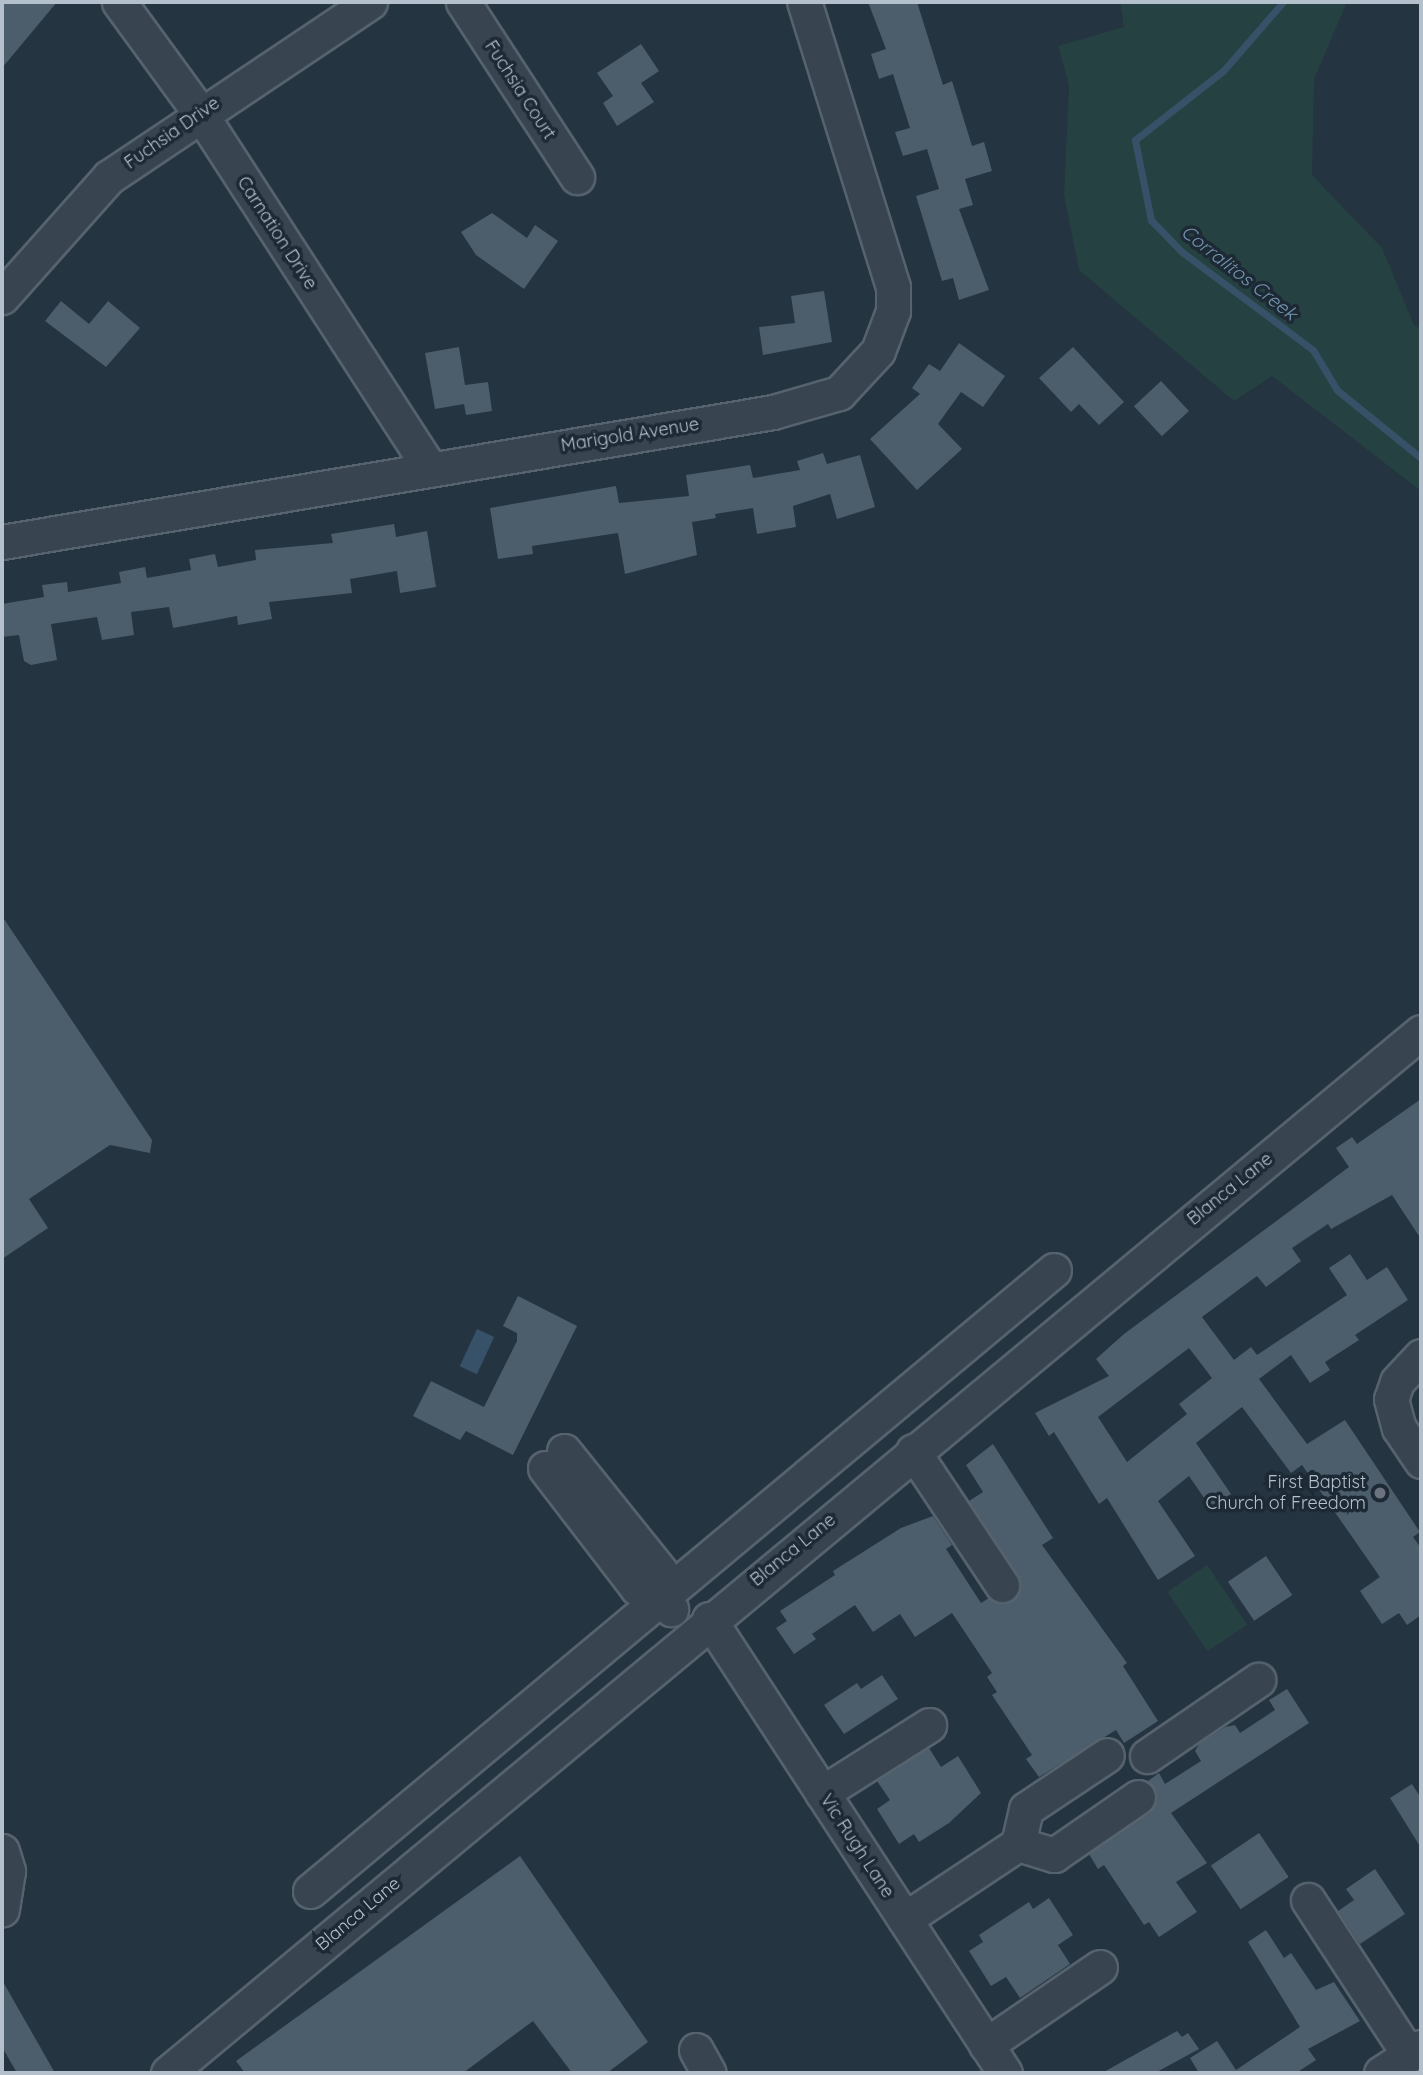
<!DOCTYPE html>
<style>
body{margin:0}
#map{position:relative;width:1423px;height:2075px;overflow:hidden;background:#243440;font-family:Quicksand,sans-serif}
div>[style]{position:absolute}
.green>*{inset:0;background:#264141;transform-origin:0 0}
.water>*{inset:0;background:#375268;transform-origin:0 0}
.stream>*{height:7px;margin:-3.5px;padding:0 3.5px;transform-origin:3.5px;border-radius:3.5px;background:#375268}
.building>*{inset:0;background:#4c5d6c;transform-origin:0 0}
.roads{filter:drop-shadow(2px 0 #56636e) drop-shadow(-2px 0 #56636e) drop-shadow(0 2px #56636e) drop-shadow(0 -2px #56636e)}
.minor>*{height:33px;margin:-16.5px;padding:0 16.5px;transform-origin:16.5px;border-radius:16.5px;background:#384550}
.dots>*{width:19px;height:19px;translate:-50% -50%;box-sizing:border-box;border:4px solid #1d2a35;border-radius:50%}
span{translate:-50% -50%;white-space:nowrap;text-align:center;line-height:1.15;-webkit-text-stroke:7px #1d2a35;paint-order:stroke}
.street-label{font-size:18px;color:#b4c0cb}
.poi-label{font-size:18px;color:#b4c0cb}
.right{translate:-100% -50%;text-align:right}
.water-label{font-size:19px;color:#7395af;font-style:italic}
.frame{position:absolute;inset:0;border:4px solid #b4c0cb;pointer-events:none}
</style>
<div id="map">
<div class="green">
<i style="clip-path:polygon(1120px 2px,1347px 2px,1314px 79px,1312px 175px,1382px 248px,1414px 325px,1421px 329px,1421px 491px,1272px 376px,1234px 401px,1079px 270px,1064px 195px,1069px 85px,1058px 46px,1124px 27px)"></i>
<i style="left:1207px;top:1565px;width:72px;height:48px;rotate:56deg"></i>
</div>
<div class="water">
<i style="left:477px;top:1329px;width:19px;height:41px;rotate:25deg"></i>
</div>
<div class="stream">
<i style="left:1283px;top:2px;width:91px;rotate:131deg"></i>
<i style="left:1223px;top:71px;width:112px;rotate:141.9deg"></i>
<i style="left:1135px;top:140px;width:82px;rotate:78.7deg"></i>
<i style="left:1151px;top:220px;width:45px;rotate:45.9deg"></i>
<i style="left:1182px;top:252px;width:164px;rotate:36.8deg"></i>
<i style="left:1313px;top:350px;width:47px;rotate:59deg"></i>
<i style="left:1337px;top:390px;width:108px;rotate:39deg"></i>
</div>
<div class="building">
<i style="clip-path:polygon(2px 2px,57px 2px,2px 68px)"></i>
<i style="clip-path:polygon(868px 2px,917px 2px,943px 85px,952px 81px,972px 146px,984px 142px,992px 171px,965px 179px,973px 205px,959px 209px,989px 290px,959px 300px,953px 278px,942px 281px,916px 196px,939px 189px,927px 149px,903px 156px,895px 132px,910px 128px,893px 74px,879px 79px,871px 54px,886px 49px)"></i>
<i style="clip-path:polygon(641px 44px,659px 71px,641px 83px,654px 102px,617px 126px,603px 103px,613px 96px,597px 73px)"></i>
<i style="clip-path:polygon(492px 213px,527px 238px,535px 225px,558px 241px,524px 289px,476px 255px,461px 232px)"></i>
<i style="clip-path:polygon(824px 291px,832px 342px,763px 355px,759px 327px,795px 323px,791px 296px)"></i>
<i style="clip-path:polygon(61px 301px,89px 324px,108px 301px,140px 328px,106px 367px,45px 321px)"></i>
<i style="clip-path:polygon(959px 343px,1005px 376px,983px 407px,961px 392px,938px 424px,962px 449px,917px 490px,870px 439px,920px 394px,912px 388px,929px 364px,940px 371px)"></i>
<i style="clip-path:polygon(459px 347px,465px 385px,488px 382px,492px 411px,466px 415px,464px 404px,435px 409px,425px 353px)"></i>
<i style="clip-path:polygon(1073px 347px,1124px 402px,1099px 425px,1079px 404px,1071px 412px,1039px 378px)"></i>
<i style="left:1161px;top:381px;width:41px;height:37px;rotate:47deg"></i>
<i style="clip-path:polygon(823px 453px,827px 464px,860px 455px,875px 507px,837px 519px,830px 494px,793px 506px,796px 527px,757px 534px,753px 508px,715px 514px,716px 518px,692px 522px,697px 555px,625px 574px,618px 533px,532px 546px,533px 554px,498px 559px,490px 508px,616px 486px,619px 503px,689px 496px,686px 475px,750px 465px,753px 478px,800px 470px,797px 461px)"></i>
<i style="clip-path:polygon(394px 524px,396px 537px,427px 531px,436px 587px,400px 593px,397px 571px,350px 579px,352px 593px,269px 602px,272px 619px,238px 625px,237px 616px,173px 628px,169px 607px,131px 612px,134px 635px,102px 640px,97px 617px,51px 624px,57px 660px,31px 665px,24px 661px,19px 635px,2px 637px,2px 604px,44px 597px,42px 585px,67px 582px,68px 592px,121px 583px,119px 572px,145px 567px,147px 578px,191px 570px,189px 559px,215px 554px,218px 567px,256px 560px,255px 550px,333px 543px,331px 534px)"></i>
<i style="clip-path:polygon(2px 916px,152px 1140px,150px 1153px,110px 1145px,29px 1199px,48px 1228px,2px 1259px)"></i>
<i style="clip-path:polygon(evenodd,1421px 1099px,1421px 1239px,1392px 1195px,1331px 1229px,1328px 1224px,1292px 1248px,1301px 1261px,1266px 1287px,1257px 1276px,1202px 1317px,1234px 1360px,1251px 1347px,1257px 1355px,1347px 1295px,1329px 1268px,1350px 1254px,1367px 1280px,1387px 1267px,1408px 1300px,1355px 1335px,1359px 1340px,1325px 1362px,1330px 1370px,1310px 1383px,1291px 1355px,1259px 1379px,1307px 1444px,1345px 1420px,1420px 1532px,1413px 1537px,1421px 1548px,1421px 1615px,1407px 1625px,1399px 1613px,1382px 1624px,1360px 1591px,1380px 1577px,1302px 1465px,1291px 1473px,1242px 1407px,1196px 1443px,1231px 1494px,1211px 1508px,1189px 1476px,1158px 1501px,1195px 1556px,1158px 1580px,1107px 1498px,1099px 1504px,1054px 1432px,1049px 1436px,1035px 1413px,1109px 1376px,1096px 1359px,1124px 1334px,1349px 1167px,1336px 1148px,1352px 1137px,1357px 1144px,1421px 1099px,1189px 1348px,1212px 1378px,1179px 1404px,1187px 1414px,1127px 1462px,1098px 1417px,1189px 1348px)"></i>
<i style="clip-path:polygon(518px 1296px,577px 1326px,513px 1455px,466px 1431px,460px 1440px,413px 1416px,431px 1381px,484px 1407px,517px 1341px,517px 1333px,503px 1326px)"></i>
<i style="clip-path:polygon(993px 1444px,1053px 1538px,1042px 1545px,1127px 1663px,1123px 1666px,1158px 1721px,1124px 1743px,1116px 1730px,1039px 1777px,1026px 1759px,1032px 1755px,992px 1695px,997px 1692px,987px 1677px,992px 1673px,952px 1613px,915px 1637px,900px 1614px,873px 1632px,855px 1605px,812px 1634px,816px 1639px,794px 1654px,776px 1628px,787px 1621px,780px 1611px,835px 1575px,833px 1571px,901px 1528px,933px 1516px,952px 1545px,946px 1549px,981px 1603px,989px 1598px,1003px 1604px,1013px 1601px,1019px 1593px,1018px 1575px,969px 1501px,983px 1492px,966px 1465px)"></i>
<i style="left:1266px;top:1556px;width:47px;height:46px;rotate:56deg"></i>
<i style="clip-path:polygon(882px 1675px,898px 1699px,844px 1734px,824px 1705px,857px 1683px,861px 1689px)"></i>
<i style="clip-path:polygon(1287px 1689px,1309px 1723px,1171px 1813px,1207px 1863px,1176px 1882px,1197px 1912px,1159px 1937px,1149px 1922px,1144px 1925px,1104px 1865px,1098px 1869px,1089px 1854px,1155px 1806px,1157px 1795px,1148px 1781px,1159px 1773px,1165px 1784px,1201px 1761px,1195px 1751px,1199px 1744px,1225px 1727px,1235px 1725px,1240px 1733px,1275px 1710px,1269px 1700px)"></i>
<i style="clip-path:polygon(929px 1748px,941px 1767px,958px 1756px,981px 1793px,949px 1823px,919px 1842px,914px 1834px,899px 1844px,877px 1809px,890px 1800px,877px 1781px)"></i>
<i style="clip-path:polygon(1412px 1784px,1421px 1798px,1421px 1848px,1390px 1798px)"></i>
<i style="left:1259px;top:1833px;width:53px;height:58px;rotate:56deg"></i>
<i style="clip-path:polygon(520px 1856px,648px 2042px,607px 2073px,572px 2073px,533px 2021px,463px 2073px,245px 2073px,236px 2061px)"></i>
<i style="clip-path:polygon(1375px 1869px,1405px 1914px,1360px 1944px,1338px 1911px,1354px 1900px,1346px 1889px)"></i>
<i style="clip-path:polygon(1049px 1898px,1073px 1935px,1058px 1945px,1070px 1964px,1020px 1998px,1006px 1977px,991px 1986px,969px 1951px,983px 1942px,979px 1935px,1029px 1902px,1033px 1909px)"></i>
<i style="clip-path:polygon(1266px 1930px,1284px 1958px,1291px 1953px,1316px 1990px,1334px 1982px,1360px 2021px,1308px 2049px,1316px 2060px,1296px 2073px,1199px 2073px,1190px 2058px,1217px 2041px,1236px 2070px,1300px 2027px,1248px 1942px)"></i>
<i style="clip-path:polygon(2px 1980px,55px 2073px,17px 2073px,2px 2047px)"></i>
<i style="clip-path:polygon(1177px 2031px,1182px 2037px,1188px 2033px,1199px 2049px,1155px 2073px,1102px 2073px)"></i>
</div>
<div class="roads">
<div class="minor">
<i style="left:119px;top:2px;width:137px;rotate:53.9deg"></i>
<i style="left:200px;top:113px;width:422px;rotate:57.1deg"></i>
<i style="left:463px;top:2px;width:209px;rotate:56.9deg"></i>
<i style="left:2px;top:297px;width:161px;rotate:-48.3deg"></i>
<i style="left:109px;top:177px;width:314px;rotate:-33.8deg"></i>
<i style="left:2px;top:542px;width:782px;rotate:-9.57deg"></i>
<i style="left:773px;top:412px;width:69px;rotate:-16.1deg"></i>
<i style="left:839px;top:393px;width:57px;rotate:-47.1deg"></i>
<i style="left:878px;top:351px;width:43px;rotate:-69.4deg"></i>
<i style="left:893px;top:311px;width:24px;rotate:-90deg"></i>
<i style="left:893px;top:287px;width:299px;rotate:-107.3deg"></i>
<i style="left:1421px;top:1356px;width:35px;rotate:133deg"></i>
<i style="left:1397px;top:1382px;width:18px;rotate:109deg"></i>
<i style="left:1391px;top:1399px;width:30px;rotate:75deg"></i>
<i style="left:1399px;top:1428px;width:40px;rotate:56deg"></i>
<i style="left:564px;top:1451px;width:154px;rotate:51.3deg"></i>
<i style="left:660px;top:1571px;width:26px;rotate:88deg"></i>
<i style="left:913px;top:1451px;width:161px;rotate:56.4deg"></i>
<i style="left:545px;top:1468px;width:151px;rotate:52.5deg"></i>
<i style="left:637px;top:1588px;width:26px;rotate:21deg"></i>
<i style="left:661px;top:1597px;width:16px;rotate:50deg"></i>
<i style="left:709px;top:1619px;width:542px;rotate:56.9deg"></i>
<i style="left:1147px;top:1756px;width:135px;rotate:-34.4deg"></i>
<i style="left:822px;top:1793px;width:127px;rotate:-32.4deg"></i>
<i style="left:1018px;top:1844px;width:38px;rotate:17deg"></i>
<i style="left:1054px;top:1855px;width:102px;rotate:-34.6deg"></i>
<i style="left:1018px;top:1844px;width:36px;rotate:-77deg"></i>
<i style="left:1026px;top:1809px;width:97px;rotate:-33.7deg"></i>
<i style="left:2px;top:1851px;width:21px;rotate:73deg"></i>
<i style="left:8px;top:1871px;width:39px;rotate:99deg"></i>
<i style="left:310px;top:1891px;width:969px;rotate:-39.85deg"></i>
<i style="left:1308px;top:1900px;width:185px;rotate:56.9deg"></i>
<i style="left:905px;top:1919px;width:136px;rotate:-33.6deg"></i>
<i style="left:986px;top:2045px;width:138px;rotate:-34.4deg"></i>
<i style="left:696px;top:2050px;width:26px;rotate:61deg"></i>
<i style="left:168px;top:2073px;width:1629px;rotate:-39.72deg"></i>
<i style="left:1381px;top:2073px;width:48px;rotate:-33deg"></i>
</div>
</div>
<div class="dots">
<i style="left:1380px;top:1493px;background:#6b7280"></i>
</div>
<div class="street-label">
<span style="left:520px;top:90px;rotate:57deg">Fuchsia Court</span>
<span style="left:172px;top:133px;rotate:-35deg">Fuchsia Drive</span>
<span style="left:277px;top:233px;rotate:57deg">Carnation Drive</span>
<span style="left:630px;top:435px;rotate:-9deg">Marigold Avenue</span>
<span style="left:1230px;top:1189px;rotate:-39deg">Blanca Lane</span>
<span style="left:793px;top:1550px;rotate:-39deg">Blanca Lane</span>
<span style="left:857px;top:1846px;rotate:57deg">Vic Rugh Lane</span>
<span style="left:358px;top:1914px;rotate:-40deg">Blanca Lane</span>
</div>
<div class="poi-label">
<span class="right" style="left:1366px;top:1493px">First Baptist<br>Church of Freedom</span>
</div>
<div class="water-label">
<span style="left:1239px;top:273px;rotate:38deg">Corralitos Creek</span>
</div>
<div class="frame"></div>
</div>
